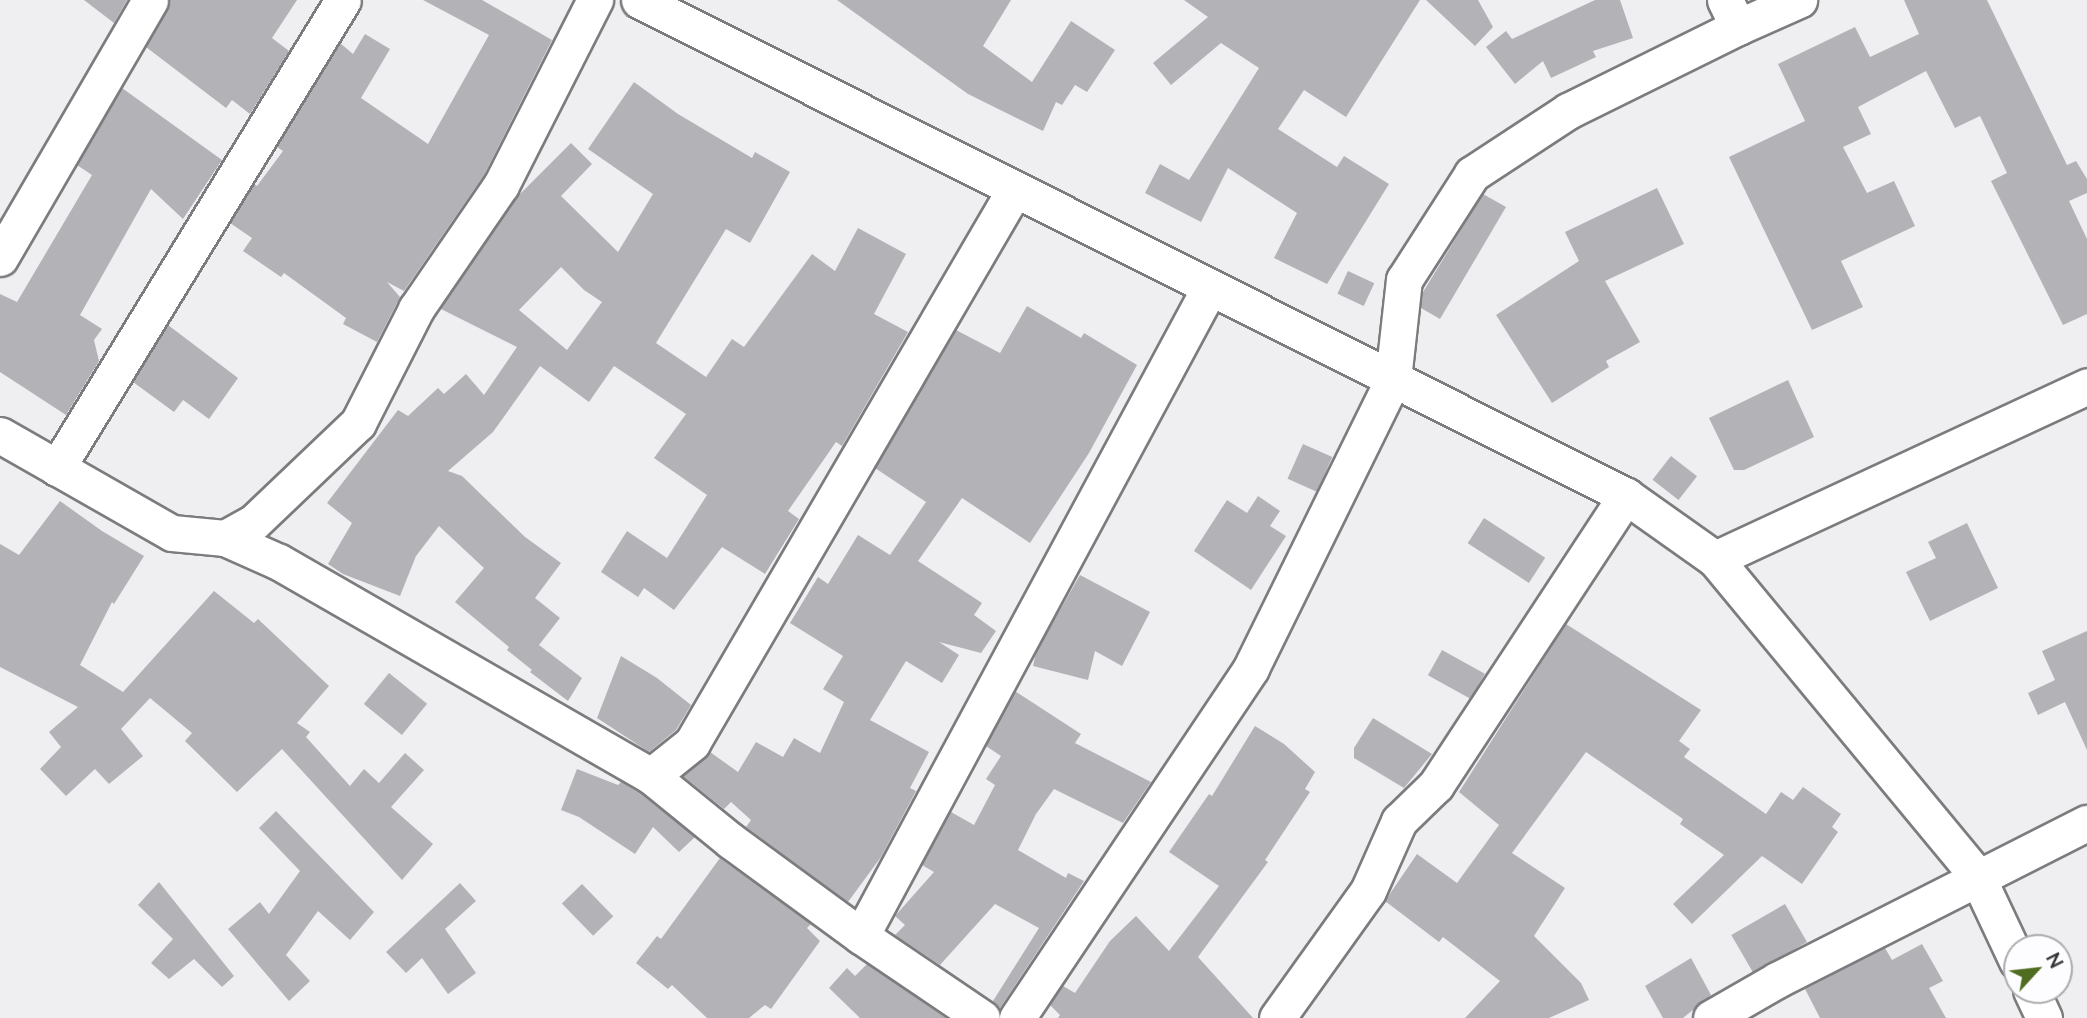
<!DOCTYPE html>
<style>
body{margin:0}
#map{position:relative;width:2087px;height:1018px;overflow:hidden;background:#efeff2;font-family:Mulish,sans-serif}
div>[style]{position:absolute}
.building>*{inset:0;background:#b3b2b6;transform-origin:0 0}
.roads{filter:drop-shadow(2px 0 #7c7b7e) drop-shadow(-2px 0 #7c7b7e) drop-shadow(0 2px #7c7b7e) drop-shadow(0 -2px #7c7b7e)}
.minor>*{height:35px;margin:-17.5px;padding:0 17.5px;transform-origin:17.5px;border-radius:17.5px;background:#fff}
span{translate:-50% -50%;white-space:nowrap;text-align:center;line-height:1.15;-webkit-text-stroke:7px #fdfdff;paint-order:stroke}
.north{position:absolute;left:2003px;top:934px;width:70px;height:70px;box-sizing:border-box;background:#fdfdff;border:2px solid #adadaf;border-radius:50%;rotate:63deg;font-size:19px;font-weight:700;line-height:28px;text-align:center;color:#343436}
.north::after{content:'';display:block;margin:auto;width:24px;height:32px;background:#4f6c21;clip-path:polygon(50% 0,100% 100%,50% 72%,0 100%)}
</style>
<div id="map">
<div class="building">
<i style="clip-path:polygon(84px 0,127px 0,114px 23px)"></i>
<i style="clip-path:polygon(170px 0,297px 0,272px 38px,289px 51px,250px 114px,232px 100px,226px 108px,146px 47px)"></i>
<i style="clip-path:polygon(423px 0,482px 0,552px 40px,484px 175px,404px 291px,387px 282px,400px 297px,377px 342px,343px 324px,346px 318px,284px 273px,281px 277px,243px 251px,252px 238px,230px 223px,254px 184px,257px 186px,283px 151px,277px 147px,340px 43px,353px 54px,365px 34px,390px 49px,361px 98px,428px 144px,489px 35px)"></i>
<i style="clip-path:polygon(837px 0,1011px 0,983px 46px,1032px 82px,1071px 21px,1115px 50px,1087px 92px,1075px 85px,1062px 105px,1056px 102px,1043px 131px,968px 94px)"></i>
<i style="clip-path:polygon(1184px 0,1420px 0,1346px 117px,1304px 90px,1278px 129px,1337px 167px,1344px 156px,1389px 184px,1327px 284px,1274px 258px,1297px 213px,1228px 168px,1201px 222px,1145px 193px,1160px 164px,1189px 180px,1259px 68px,1221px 43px,1171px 85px,1153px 63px,1208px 17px)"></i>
<i style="clip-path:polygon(1426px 0,1478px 0,1493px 27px,1475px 46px)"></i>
<i style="clip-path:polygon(1595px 0,1620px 0,1633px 38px,1593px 51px,1596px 57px,1551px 78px,1543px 61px,1515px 84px,1486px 47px,1506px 31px,1512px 39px)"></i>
<i style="clip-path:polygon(1904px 0,1987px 0,2067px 165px,2076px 161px,2087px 179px,2087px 193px,2069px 201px,2087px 239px,2087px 314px,2063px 325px,1991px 181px,2007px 173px,1980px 116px,1955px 128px,1926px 71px,1858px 107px,1871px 134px,1843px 147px,1867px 193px,1894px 181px,1915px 226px,1841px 261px,1863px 307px,1812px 330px,1729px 157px,1805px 121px,1778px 64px,1855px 27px,1870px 57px,1919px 34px)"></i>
<i style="clip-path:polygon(evenodd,634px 82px,678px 114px,752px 158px,755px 152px,790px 172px,750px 243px,726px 229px,656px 343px,706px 377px,732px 339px,744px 347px,812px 254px,835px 271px,858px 228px,906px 254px,874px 314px,908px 332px,842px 446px,836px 442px,788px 511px,799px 519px,765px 574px,722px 547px,674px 610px,644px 588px,638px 597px,601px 572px,627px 531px,667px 558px,707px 495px,654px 458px,686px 414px,614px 366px,589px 402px,540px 366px,493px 432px,448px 471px,462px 476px,525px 537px,561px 563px,535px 598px,560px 618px,539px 645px,582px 678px,568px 701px,530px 672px,532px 670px,507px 650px,509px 647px,455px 602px,484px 568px,439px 526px,416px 556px,400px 596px,343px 574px,328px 564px,352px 523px,327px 503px,398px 410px,408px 416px,438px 388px,444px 394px,466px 374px,484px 395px,517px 347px,441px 309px,517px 197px,571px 143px,592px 164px,561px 196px,618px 252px,653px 194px,588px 149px,634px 82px,561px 267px,584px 290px,602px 302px,567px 350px,519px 310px,561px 267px)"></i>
<i style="clip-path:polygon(122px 88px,222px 160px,183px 219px,151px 189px,80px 315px,102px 329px,94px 340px,99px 361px,66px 415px,0 372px,0 294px,17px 302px,92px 175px,77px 165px)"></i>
<i style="clip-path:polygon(1657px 188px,1684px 244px,1605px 281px,1640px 342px,1606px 361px,1609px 367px,1552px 403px,1496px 315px,1579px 261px,1565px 232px)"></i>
<i style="clip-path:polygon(1483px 194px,1506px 207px,1440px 319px,1421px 308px,1423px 292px)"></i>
<i style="left:1348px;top:271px;width:29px;height:25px;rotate:25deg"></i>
<i style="clip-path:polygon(1027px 306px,1081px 338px,1084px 333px,1137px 365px,1089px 453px,1030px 543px,962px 498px,918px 561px,982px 603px,974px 615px,996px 631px,981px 653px,939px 642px,959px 655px,942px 683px,906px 661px,870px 720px,929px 752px,910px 788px,916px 791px,881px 857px,848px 902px,746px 827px,751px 820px,731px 802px,724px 809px,683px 776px,710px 752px,738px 772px,756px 742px,783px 757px,794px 738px,820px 753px,844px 702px,823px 689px,843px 656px,790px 623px,818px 577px,828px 584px,858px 535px,890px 555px,926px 502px,875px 468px,956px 330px,1000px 353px)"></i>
<i style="clip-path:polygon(168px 325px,238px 378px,209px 419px,183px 400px,174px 412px,133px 382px)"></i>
<i style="clip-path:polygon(1788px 380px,1814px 437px,1744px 470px,1734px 470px,1709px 418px)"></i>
<i style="left:1303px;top:444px;width:32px;height:38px;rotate:24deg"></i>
<i style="left:1671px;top:456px;width:33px;height:30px;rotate:38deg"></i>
<i style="clip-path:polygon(1258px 496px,1280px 511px,1270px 526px,1286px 536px,1251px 590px,1194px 551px,1227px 500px,1247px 513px)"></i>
<i style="clip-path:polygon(60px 501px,102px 531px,144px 556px,114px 604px,112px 602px,80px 665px,123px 692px,214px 591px,254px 623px,258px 619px,329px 686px,297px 723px,310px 732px,306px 737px,350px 786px,364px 769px,379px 783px,405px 753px,424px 770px,391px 807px,433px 844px,402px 880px,282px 749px,237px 792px,185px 741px,192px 733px,150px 698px,121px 729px,143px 756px,109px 784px,95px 769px,66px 796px,40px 769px,61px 747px,49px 732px,78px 707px,0 667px,0 544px,19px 555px)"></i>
<i style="left:1484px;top:518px;width:73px;height:30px;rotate:33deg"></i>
<i style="clip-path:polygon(1967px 523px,1998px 588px,1930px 621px,1906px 572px,1936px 558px,1928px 542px)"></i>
<i style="clip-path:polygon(1080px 575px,1150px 612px,1122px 666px,1095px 651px,1088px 680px,1033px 666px,1036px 652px)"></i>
<i style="clip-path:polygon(1566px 624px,1701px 710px,1679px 741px,1690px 749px,1684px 757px,1766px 814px,1781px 792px,1793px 800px,1803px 787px,1841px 814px,1832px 827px,1838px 832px,1802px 884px,1762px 856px,1692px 924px,1673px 904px,1724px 855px,1680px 824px,1683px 819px,1586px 752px,1512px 853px,1565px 888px,1534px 936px,1581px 983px,1589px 1000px,1549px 1018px,1465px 1018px,1500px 981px,1443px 937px,1439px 942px,1385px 901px,1417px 854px,1457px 883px,1499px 825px,1459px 792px)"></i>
<i style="clip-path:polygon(2087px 631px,2087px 750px,2065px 702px,2038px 715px,2028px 693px,2055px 680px,2042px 651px)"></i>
<i style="left:1442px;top:650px;width:49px;height:29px;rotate:29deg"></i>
<i style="clip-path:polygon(621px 656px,657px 678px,691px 705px,676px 730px,649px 752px,597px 718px)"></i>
<i style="left:389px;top:673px;width:49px;height:40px;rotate:39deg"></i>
<i style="clip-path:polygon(1015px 691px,1081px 734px,1075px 743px,1151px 782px,1123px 823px,1054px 789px,1036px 814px,1018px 850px,1066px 878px,1068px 873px,1084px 881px,1000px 1008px,993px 1001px,1039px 928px,995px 904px,940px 965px,895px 935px,905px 925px,895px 916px,934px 872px,922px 865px,951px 812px,974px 825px,995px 785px,986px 779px,1001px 756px,986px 746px)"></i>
<i style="clip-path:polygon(1373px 718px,1432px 754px,1404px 788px,1354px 758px,1354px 748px)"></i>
<i style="clip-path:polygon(1255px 726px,1284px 744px,1315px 772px,1305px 789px,1310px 792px,1265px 860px,1268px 862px,1198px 957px,1253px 1018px,1058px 1018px,1060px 1015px,1050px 1005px,1063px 986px,1075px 993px,1110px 941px,1136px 916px,1169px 951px,1219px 886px,1169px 852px,1209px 794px,1212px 796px)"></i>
<i style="clip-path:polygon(577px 769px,618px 785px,621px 782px,640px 793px,695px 837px,679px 852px,653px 827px,635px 854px,579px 817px,561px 810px)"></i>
<i style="clip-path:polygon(276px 811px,374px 912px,350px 940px,318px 911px,286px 955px,310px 981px,289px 1001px,228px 929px,260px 902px,269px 914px,300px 871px,259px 828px)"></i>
<i style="clip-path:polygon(720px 858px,811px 924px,807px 928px,820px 941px,771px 1009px,765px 1005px,749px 1018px,707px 1018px,672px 985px,668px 989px,636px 963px,657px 936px,661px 939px)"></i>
<i style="clip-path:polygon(159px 882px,234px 976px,222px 987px,194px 959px,169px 979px,151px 963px,173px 939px,138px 905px)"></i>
<i style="clip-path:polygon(460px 883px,476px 901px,445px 929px,476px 973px,448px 994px,422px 958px,406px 973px,386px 952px)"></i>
<i style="left:582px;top:884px;width:45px;height:28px;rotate:46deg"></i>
<i style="left:1785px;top:904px;width:44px;height:62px;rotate:60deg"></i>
<i style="clip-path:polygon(1922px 944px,1943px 981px,1929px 988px,1946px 1018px,1820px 1018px,1805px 989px,1885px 948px,1892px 960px)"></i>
<i style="clip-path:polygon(1691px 958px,1711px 995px,1683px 1018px,1663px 1018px,1645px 986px)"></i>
<i style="clip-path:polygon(867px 964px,946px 1018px,860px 1018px,829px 988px,847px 968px,855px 976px)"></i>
</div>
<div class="roads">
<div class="minor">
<i style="left:639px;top:0;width:1105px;rotate:26.68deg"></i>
<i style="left:1626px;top:496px;width:109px;rotate:35.3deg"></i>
<i style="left:1715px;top:559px;width:411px;rotate:50.4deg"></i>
<i style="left:1977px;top:876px;width:94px;rotate:64.8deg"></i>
<i style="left:1725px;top:0;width:30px;rotate:64deg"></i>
<i style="left:1738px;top:27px;width:67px;rotate:-23.9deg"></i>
<i style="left:0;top:258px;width:298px;rotate:-59.8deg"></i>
<i style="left:0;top:435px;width:198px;rotate:29.7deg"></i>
<i style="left:172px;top:533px;width:53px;rotate:5.4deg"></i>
<i style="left:225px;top:538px;width:33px;rotate:-29deg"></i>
<i style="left:254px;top:522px;width:144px;rotate:-43.6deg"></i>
<i style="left:358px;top:423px;width:128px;rotate:-63deg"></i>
<i style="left:416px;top:309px;width:150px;rotate:-55.6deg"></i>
<i style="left:501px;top:185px;width:208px;rotate:-63.1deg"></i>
<i style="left:57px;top:468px;width:548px;rotate:-58.57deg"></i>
<i style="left:225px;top:538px;width:59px;rotate:24deg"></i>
<i style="left:279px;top:562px;width:429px;rotate:29.9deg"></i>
<i style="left:651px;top:776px;width:103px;rotate:39.1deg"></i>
<i style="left:731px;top:841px;width:161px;rotate:36.2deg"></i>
<i style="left:861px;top:936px;width:146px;rotate:34.1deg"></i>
<i style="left:1715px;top:559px;width:410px;rotate:-24.9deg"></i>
<i style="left:651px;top:776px;width:53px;rotate:-38.8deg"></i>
<i style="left:692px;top:743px;width:641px;rotate:-59.76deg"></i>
<i style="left:861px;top:936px;width:737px;rotate:-61.73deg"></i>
<i style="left:2031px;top:990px;width:31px;rotate:65deg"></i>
<i style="left:1017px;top:1018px;width:421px;rotate:-56.2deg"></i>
<i style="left:1251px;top:668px;width:322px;rotate:-63.8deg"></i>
<i style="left:1393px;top:379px;width:100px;rotate:-83.7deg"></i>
<i style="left:1404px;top:280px;width:126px;rotate:-57.3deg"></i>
<i style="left:1472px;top:174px;width:115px;rotate:-33.3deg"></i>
<i style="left:1568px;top:111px;width:190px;rotate:-26.3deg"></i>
<i style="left:1277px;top:1018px;width:156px;rotate:-54.4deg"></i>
<i style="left:1368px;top:891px;width:77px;rotate:-66.1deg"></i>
<i style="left:1399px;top:821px;width:52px;rotate:-44.2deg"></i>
<i style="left:1436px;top:785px;width:346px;rotate:-56.7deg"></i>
<i style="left:1711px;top:1018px;width:76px;rotate:-29.9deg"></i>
<i style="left:1777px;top:980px;width:347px;rotate:-26.9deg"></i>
</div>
</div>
<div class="north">N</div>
</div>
